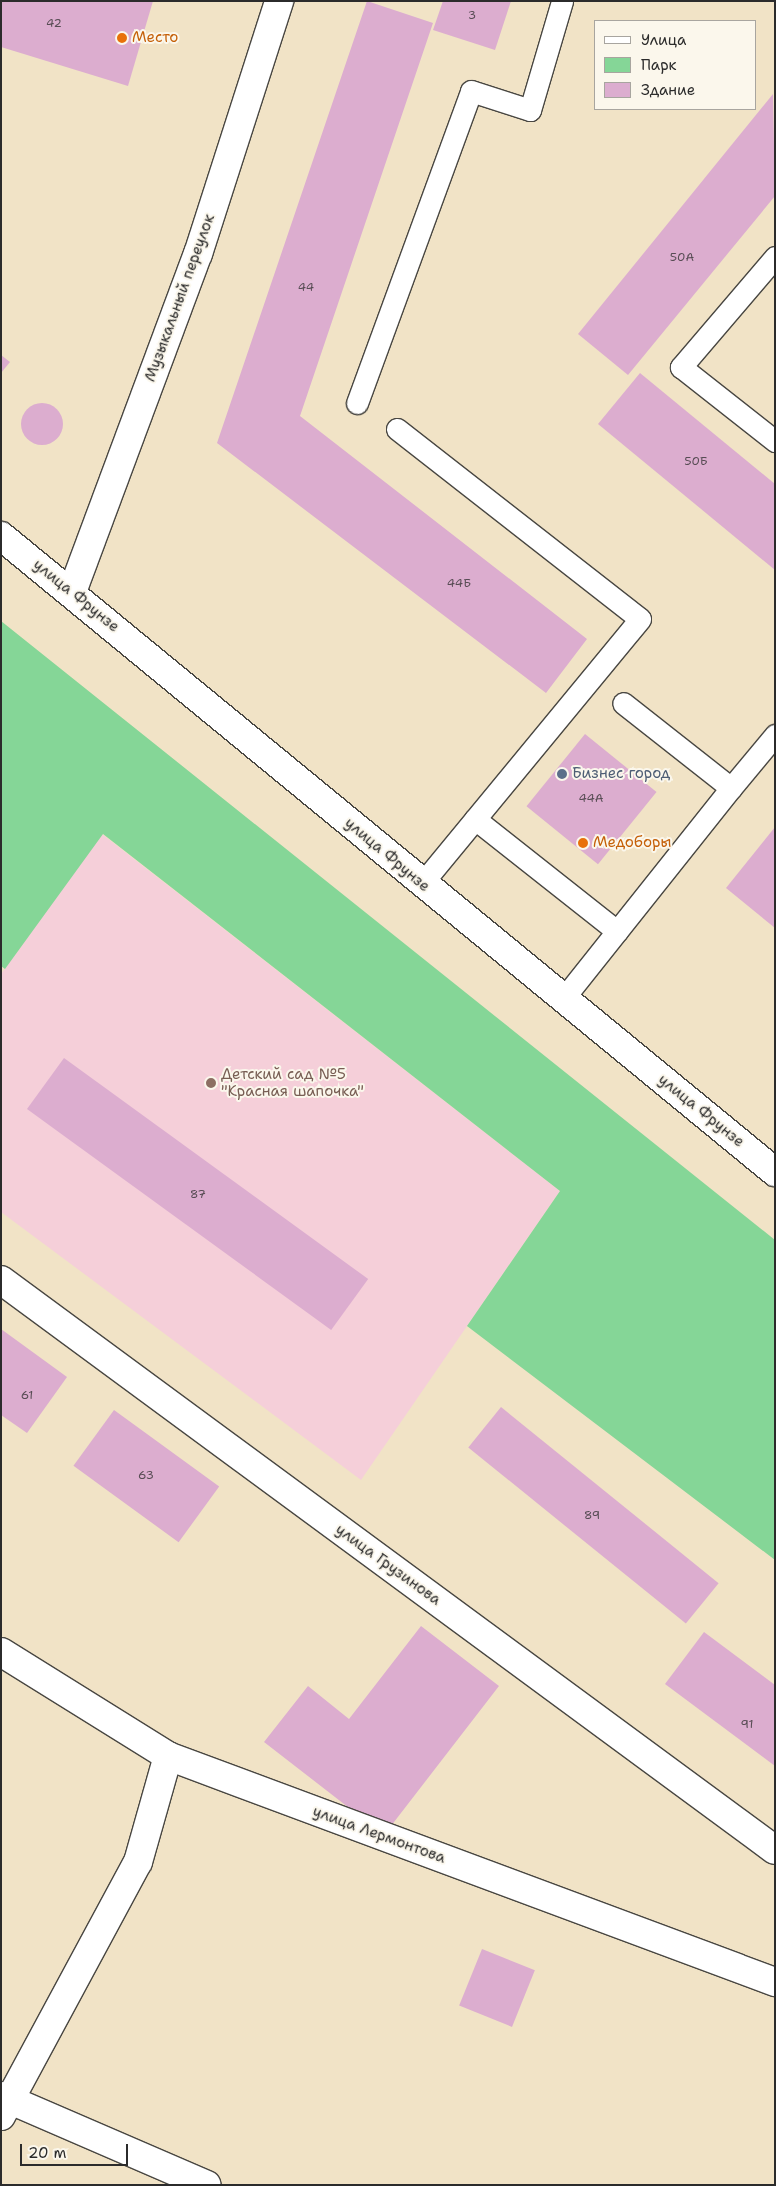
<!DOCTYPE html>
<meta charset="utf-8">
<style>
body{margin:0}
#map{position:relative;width:776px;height:2186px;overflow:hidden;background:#f1e3c6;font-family:"Shantell Sans",sans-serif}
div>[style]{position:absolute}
.built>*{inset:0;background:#f5cfd9}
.green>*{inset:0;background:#85d697}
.building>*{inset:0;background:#dcadcf;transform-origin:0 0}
.round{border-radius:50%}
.roads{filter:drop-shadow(1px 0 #494742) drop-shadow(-1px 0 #494742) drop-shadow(0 1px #494742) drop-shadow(0 -1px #494742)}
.lane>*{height:21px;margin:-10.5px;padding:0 10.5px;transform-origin:10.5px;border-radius:10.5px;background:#fff}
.street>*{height:28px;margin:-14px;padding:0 14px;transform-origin:14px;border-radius:14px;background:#fff}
.secondary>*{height:28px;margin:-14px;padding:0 14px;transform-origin:14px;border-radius:14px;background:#fff}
.dots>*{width:14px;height:14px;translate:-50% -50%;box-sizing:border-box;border:2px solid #fbf7ec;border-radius:50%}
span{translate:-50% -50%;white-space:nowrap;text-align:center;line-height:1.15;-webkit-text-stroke:4px #fbf7ec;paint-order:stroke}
.number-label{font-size:12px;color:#574c54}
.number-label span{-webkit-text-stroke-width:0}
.food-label{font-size:15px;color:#c56008}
.left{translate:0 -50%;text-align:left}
.street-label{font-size:15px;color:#2b2b2b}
.service-label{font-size:15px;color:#4e5e75}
.education-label{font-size:15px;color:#785e54}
.frame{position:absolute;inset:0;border:2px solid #2b2b2b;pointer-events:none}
.legend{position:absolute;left:594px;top:20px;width:162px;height:90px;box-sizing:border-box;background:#fbf7ec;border:1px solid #a8a59f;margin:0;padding:6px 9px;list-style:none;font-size:15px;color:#2b2b2b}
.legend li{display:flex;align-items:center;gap:10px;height:25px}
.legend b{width:25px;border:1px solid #a8a59f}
.scale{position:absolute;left:20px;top:2144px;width:108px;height:22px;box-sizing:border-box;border:2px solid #2b2b2b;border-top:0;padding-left:6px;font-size:15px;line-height:18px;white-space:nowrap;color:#2b2b2b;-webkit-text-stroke:4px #fbf7ec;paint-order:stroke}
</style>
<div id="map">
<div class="built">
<i style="clip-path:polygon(102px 834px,560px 1191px,361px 1480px,1px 1212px,1px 974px)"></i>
</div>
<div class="green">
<i style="clip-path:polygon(1px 621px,775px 1240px,775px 1560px,467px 1326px,560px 1191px,103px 834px,5px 969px,1px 966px)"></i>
</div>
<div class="building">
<i style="clip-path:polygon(1px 1px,153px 1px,128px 86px,1px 47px)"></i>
<i style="clip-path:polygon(367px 1px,433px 23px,300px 416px,587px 639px,546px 693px,217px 443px)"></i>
<i style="clip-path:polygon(443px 1px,511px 1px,495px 50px,433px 30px)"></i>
<i style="clip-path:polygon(773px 94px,775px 196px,628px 375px,578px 334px)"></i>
<i style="clip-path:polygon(1px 355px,10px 362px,1px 373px)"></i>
<i style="clip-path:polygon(640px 373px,775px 484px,775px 570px,598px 424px)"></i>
<i class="round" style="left:21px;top:403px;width:42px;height:42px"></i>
<i style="left:585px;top:734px;width:92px;height:93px;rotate:39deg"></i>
<i style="clip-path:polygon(775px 827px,775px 928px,726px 888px)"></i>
<i style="left:64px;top:1058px;width:376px;height:63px;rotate:36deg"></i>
<i style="clip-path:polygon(1px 1329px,67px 1377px,27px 1433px,1px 1415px)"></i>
<i style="left:501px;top:1407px;width:280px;height:52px;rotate:39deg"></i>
<i style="left:114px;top:1410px;width:130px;height:69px;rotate:36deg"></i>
<i style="clip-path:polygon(421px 1626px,499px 1686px,384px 1835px,264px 1742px,308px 1686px,349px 1719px)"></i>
<i style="clip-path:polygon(704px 1632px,775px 1685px,775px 1766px,665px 1684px)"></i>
<i style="left:482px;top:1949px;width:57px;height:61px;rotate:22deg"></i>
</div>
<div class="roads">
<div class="lane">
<i style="left:775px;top:257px;width:145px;rotate:130.5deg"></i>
<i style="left:681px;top:367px;width:120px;rotate:38.2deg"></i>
<i style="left:357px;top:403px;width:332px;rotate:-69.9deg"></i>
<i style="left:471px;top:91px;width:62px;rotate:17.9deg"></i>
<i style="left:530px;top:110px;width:114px;rotate:-73.6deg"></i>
<i style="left:397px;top:429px;width:308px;rotate:38deg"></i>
<i style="left:640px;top:619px;width:342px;rotate:129.5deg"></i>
<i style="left:731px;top:788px;width:69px;rotate:-50.3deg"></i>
<i style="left:475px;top:819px;width:181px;rotate:38.3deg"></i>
<i style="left:563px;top:999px;width:270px;rotate:-51.5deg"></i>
<i style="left:731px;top:788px;width:137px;rotate:-141.8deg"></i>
</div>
<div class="street">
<i style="left:72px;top:592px;width:361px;rotate:-69.6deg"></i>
<i style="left:198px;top:254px;width:266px;rotate:-72.2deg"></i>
<i style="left:1px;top:1280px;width:961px;rotate:36.37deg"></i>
<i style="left:1px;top:1652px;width:197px;rotate:31.9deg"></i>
<i style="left:168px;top:1756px;width:648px;rotate:20.42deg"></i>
<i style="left:1px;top:2096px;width:224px;rotate:23.4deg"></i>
<i style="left:1px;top:2116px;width:289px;rotate:-61.7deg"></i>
<i style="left:138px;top:1862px;width:110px;rotate:-74.2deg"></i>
</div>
<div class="secondary">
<i style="left:1px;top:536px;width:1002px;rotate:39.41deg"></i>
</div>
</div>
<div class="dots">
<i style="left:122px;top:38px;background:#e8710a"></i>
<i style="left:562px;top:774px;background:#5c6f8a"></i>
<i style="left:583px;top:843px;background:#e8710a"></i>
<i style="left:211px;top:1083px;background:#8d6e63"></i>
</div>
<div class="number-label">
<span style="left:472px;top:16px">3</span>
<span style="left:54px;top:24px">42</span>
<span style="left:682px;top:258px">50А</span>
<span style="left:306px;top:288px">44</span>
<span style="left:696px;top:462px">50Б</span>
<span style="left:459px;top:584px">44Б</span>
<span style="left:591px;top:799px">44А</span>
<span style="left:198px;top:1195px">87</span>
<span style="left:27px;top:1396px">61</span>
<span style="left:146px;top:1476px">63</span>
<span style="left:592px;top:1516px">89</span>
<span style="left:747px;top:1725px">91</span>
</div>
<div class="food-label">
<span class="left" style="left:132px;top:38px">Место</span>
<span class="left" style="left:593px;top:843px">Медоборы</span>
</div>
<div class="street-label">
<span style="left:180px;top:298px;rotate:-70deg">Музыкальный переулок</span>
<span style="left:76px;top:596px;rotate:39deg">улица Фрунзе</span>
<span style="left:387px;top:855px;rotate:40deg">улица Фрунзе</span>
<span style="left:701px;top:1111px;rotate:39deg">улица Фрунзе</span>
<span style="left:388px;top:1565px;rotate:36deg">улица Грузинова</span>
<span style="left:379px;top:1835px;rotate:20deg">улица Лермонтова</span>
</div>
<div class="service-label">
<span class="left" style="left:572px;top:774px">Бизнес город</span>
</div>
<div class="education-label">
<span class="left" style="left:221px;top:1083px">Детский сад №5<br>"Красная шапочка"</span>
</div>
<div class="frame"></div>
<ul class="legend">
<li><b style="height:6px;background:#fff"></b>Улица</li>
<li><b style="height:14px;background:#85d697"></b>Парк</li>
<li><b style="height:14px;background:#dcadcf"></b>Здание</li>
</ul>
<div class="scale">20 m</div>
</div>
